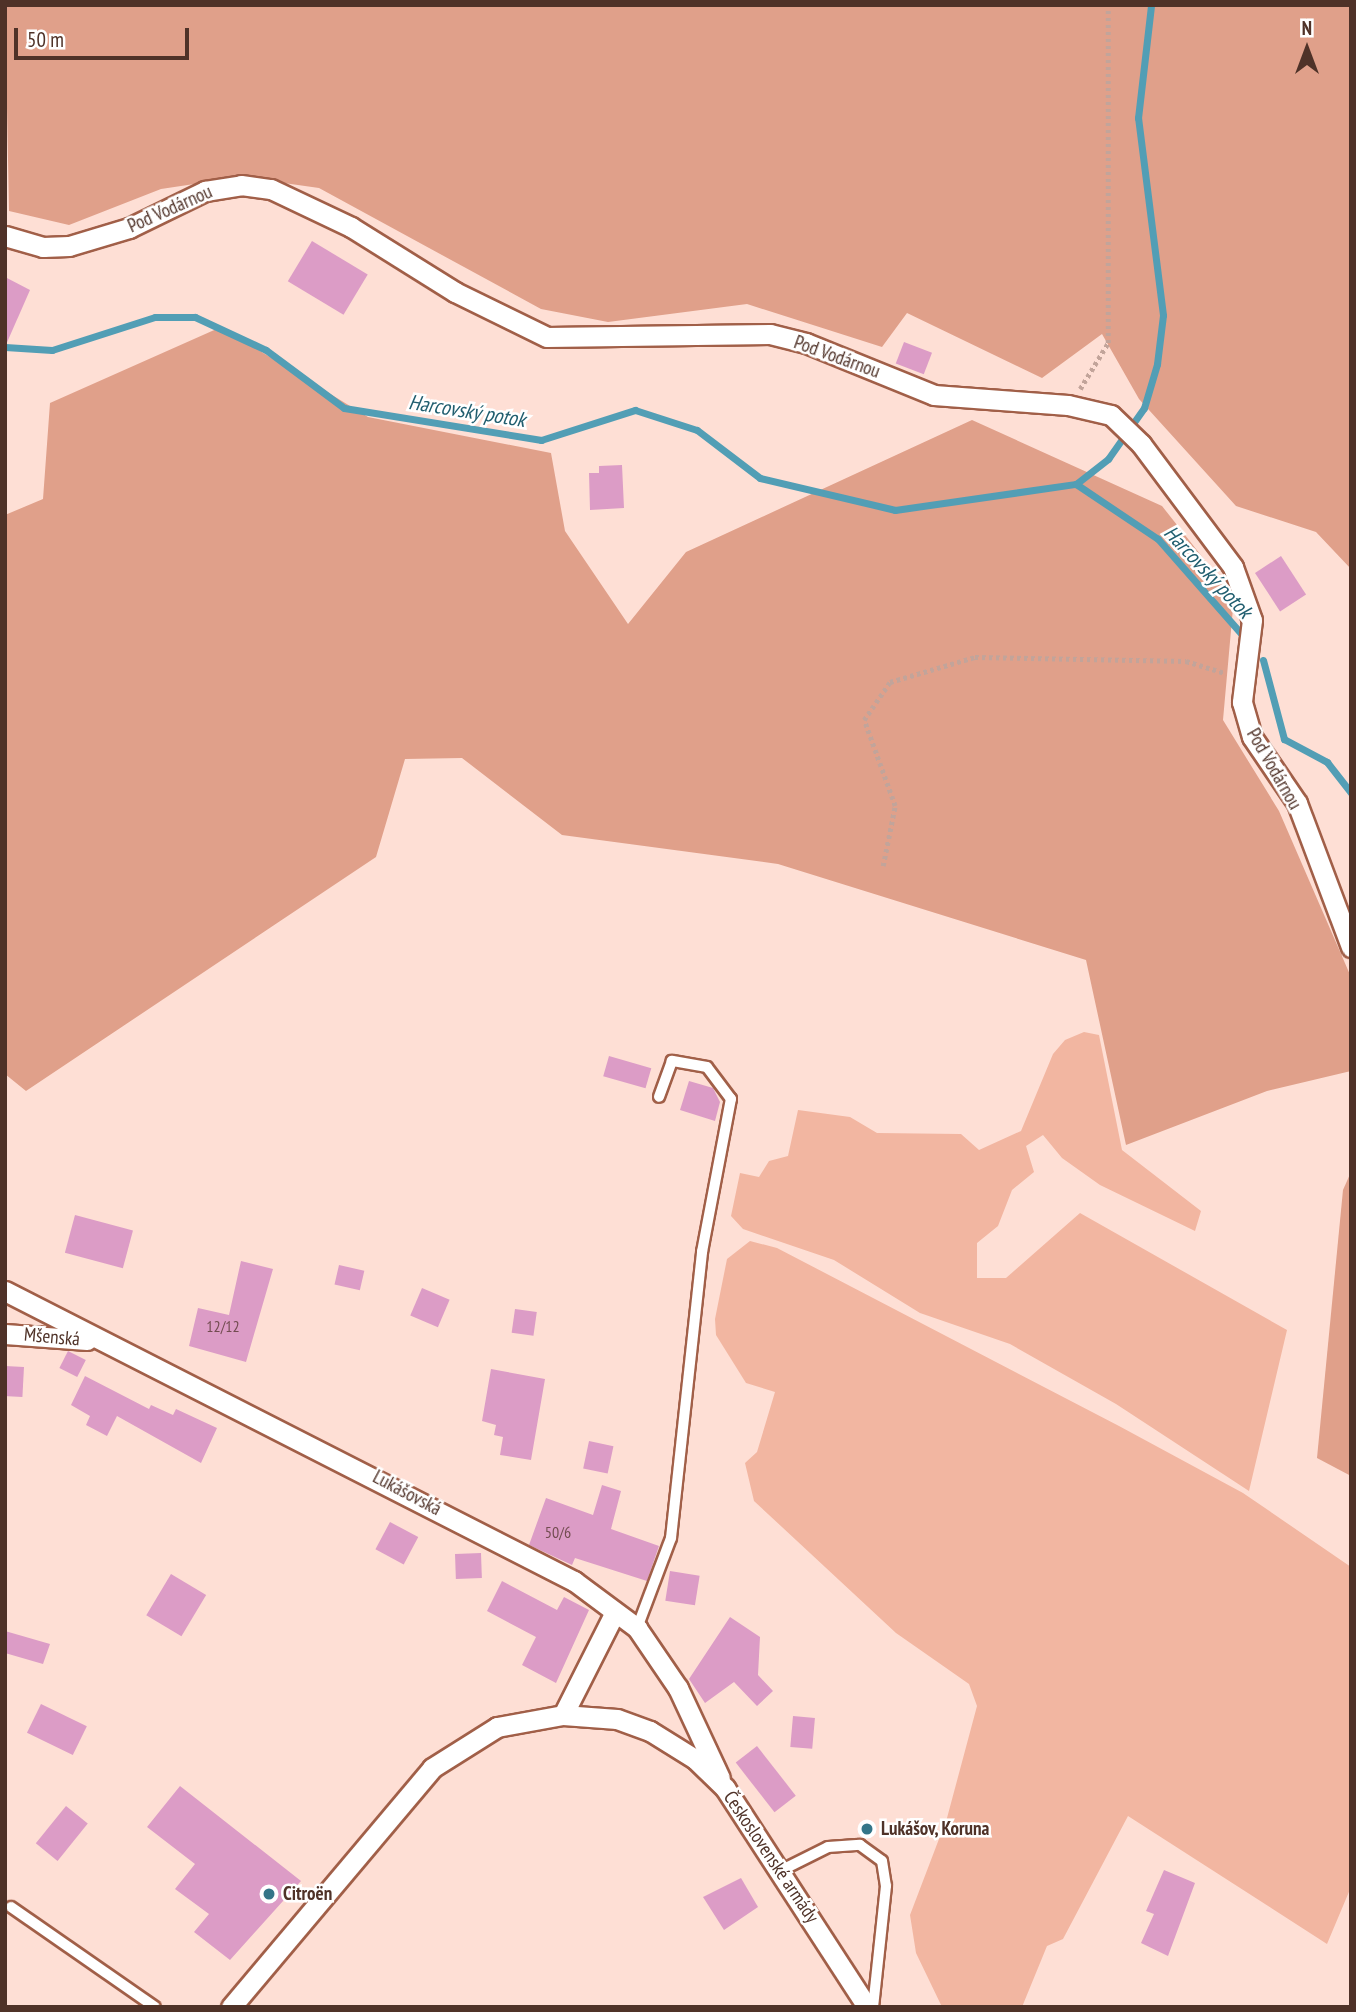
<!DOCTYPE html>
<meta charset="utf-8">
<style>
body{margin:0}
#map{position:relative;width:1356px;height:2012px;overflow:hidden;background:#fedfd5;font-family:"PT Sans Narrow",sans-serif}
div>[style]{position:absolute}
.green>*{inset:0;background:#f2b6a1}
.forest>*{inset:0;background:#e0a08a}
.stream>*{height:7px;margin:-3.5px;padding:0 3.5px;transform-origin:3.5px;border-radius:3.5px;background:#529eb5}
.building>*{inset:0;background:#dc9cc6;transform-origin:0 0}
.path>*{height:4.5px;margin-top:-2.25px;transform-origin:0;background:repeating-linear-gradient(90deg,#c2a49a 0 3.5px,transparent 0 7px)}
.roads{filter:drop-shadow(2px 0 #a15f48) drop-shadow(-2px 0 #a15f48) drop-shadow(0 2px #a15f48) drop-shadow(0 -2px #a15f48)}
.service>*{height:10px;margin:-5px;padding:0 5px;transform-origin:5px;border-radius:5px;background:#fff}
.minor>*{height:19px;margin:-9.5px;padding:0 9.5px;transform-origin:9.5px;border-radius:9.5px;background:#fff}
.dots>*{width:19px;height:19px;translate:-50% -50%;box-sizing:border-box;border:4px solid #fff;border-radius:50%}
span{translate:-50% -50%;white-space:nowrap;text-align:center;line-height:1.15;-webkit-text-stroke:5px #fff;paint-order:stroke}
.number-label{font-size:16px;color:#724c50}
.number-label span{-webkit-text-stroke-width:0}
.street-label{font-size:19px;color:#4f3228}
.poi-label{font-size:19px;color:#4f3228;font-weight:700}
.left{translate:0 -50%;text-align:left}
.water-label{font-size:21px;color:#215e6f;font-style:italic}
.frame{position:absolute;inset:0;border:7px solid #4f3228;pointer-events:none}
.north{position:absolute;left:1272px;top:14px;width:70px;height:70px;-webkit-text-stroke:5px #fff;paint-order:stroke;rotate:0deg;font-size:19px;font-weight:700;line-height:28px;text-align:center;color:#4f3228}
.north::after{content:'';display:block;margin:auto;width:24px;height:32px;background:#4f3228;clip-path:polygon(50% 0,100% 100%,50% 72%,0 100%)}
.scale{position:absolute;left:14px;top:28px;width:175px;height:32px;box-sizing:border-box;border:4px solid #4f3228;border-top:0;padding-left:9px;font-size:21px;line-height:24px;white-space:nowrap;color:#4f3228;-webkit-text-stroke:5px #fff;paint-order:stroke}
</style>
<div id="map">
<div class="green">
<i style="clip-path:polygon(1084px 1032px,1099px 1035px,1122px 1150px,1201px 1211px,1195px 1231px,1100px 1185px,1062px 1158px,1043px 1135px,1026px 1146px,1034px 1172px,1012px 1190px,998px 1226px,977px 1243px,977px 1278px,1006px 1278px,1080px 1213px,1287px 1330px,1249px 1491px,1116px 1404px,1010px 1344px,920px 1313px,834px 1260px,743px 1229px,731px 1216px,740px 1173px,759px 1177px,769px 1161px,788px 1156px,798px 1110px,850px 1117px,877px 1133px,961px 1134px,979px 1150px,1021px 1131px,1053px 1054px,1065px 1040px)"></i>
<i style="clip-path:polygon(750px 1241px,777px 1248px,1119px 1426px,1243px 1493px,1351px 1567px,1351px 1887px,1327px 1944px,1128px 1816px,1063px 1939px,1047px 1946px,1022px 2007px,942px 2007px,916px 1953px,910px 1915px,947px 1818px,977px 1706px,969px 1684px,896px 1633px,754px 1501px,745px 1463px,757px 1452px,775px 1392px,746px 1383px,716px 1335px,715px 1319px,727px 1259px)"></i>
</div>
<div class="forest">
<i style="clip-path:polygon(5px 5px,1351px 5px,1351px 569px,1316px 532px,1236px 506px,1139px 399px,1102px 334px,1042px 378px,907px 313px,882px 347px,747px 304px,608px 322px,541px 309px,319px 188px,241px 177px,161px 189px,69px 225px,9px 211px)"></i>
<i style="clip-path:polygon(221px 327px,368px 417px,551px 453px,565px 531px,628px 624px,686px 552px,972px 420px,1162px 506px,1234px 597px,1223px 720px,1279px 811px,1351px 977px,1351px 1071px,1267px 1091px,1126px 1145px,1086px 960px,778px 864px,562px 835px,462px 758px,405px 759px,376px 857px,26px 1091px,5px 1074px,5px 515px,43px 499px,50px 403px)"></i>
<i style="clip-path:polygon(1351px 1172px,1351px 1476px,1317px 1458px,1343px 1190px)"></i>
</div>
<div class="stream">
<i style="left:5px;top:347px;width:47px;rotate:3.7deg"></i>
<i style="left:52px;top:350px;width:108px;rotate:-17.8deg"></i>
<i style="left:155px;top:317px;width:40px"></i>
<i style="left:195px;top:317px;width:78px;rotate:24.9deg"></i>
<i style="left:266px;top:350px;width:97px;rotate:36.6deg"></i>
<i style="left:344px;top:408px;width:200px;rotate:9.2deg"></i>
<i style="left:541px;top:440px;width:99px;rotate:-17.7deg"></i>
<i style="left:635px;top:410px;width:65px;rotate:17.9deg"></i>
<i style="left:697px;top:430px;width:79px;rotate:37.3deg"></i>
<i style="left:760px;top:478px;width:139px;rotate:13.3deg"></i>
<i style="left:895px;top:510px;width:183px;rotate:-8.2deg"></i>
<i style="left:1076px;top:484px;width:99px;rotate:33.9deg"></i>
<i style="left:1158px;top:539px;width:130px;rotate:48.7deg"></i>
<i style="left:1076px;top:484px;width:41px;rotate:-38deg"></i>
<i style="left:1108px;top:459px;width:62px;rotate:-54.8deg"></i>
<i style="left:1144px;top:408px;width:46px;rotate:-73.5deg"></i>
<i style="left:1157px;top:364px;width:49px;rotate:-83deg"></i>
<i style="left:1163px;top:315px;width:199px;rotate:-97.2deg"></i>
<i style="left:1138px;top:118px;width:114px;rotate:-83.4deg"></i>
<i style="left:1263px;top:660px;width:82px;rotate:75.1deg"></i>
<i style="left:1284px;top:739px;width:49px;rotate:28.1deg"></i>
<i style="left:1327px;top:762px;width:39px;rotate:52deg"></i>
</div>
<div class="building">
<i style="left:312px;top:241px;width:65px;height:47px;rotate:31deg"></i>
<i style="clip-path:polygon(5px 277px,30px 290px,5px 347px)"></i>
<i style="left:904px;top:342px;width:30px;height:23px;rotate:21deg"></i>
<i style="clip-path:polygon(622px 465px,624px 508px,590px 510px,589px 473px,599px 473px,599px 466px)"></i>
<i style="left:1281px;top:556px;width:46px;height:31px;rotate:57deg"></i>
<i style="left:609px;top:1056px;width:44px;height:21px;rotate:16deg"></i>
<i style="clip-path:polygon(689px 1081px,713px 1088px,720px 1102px,715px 1121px,680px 1110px)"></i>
<i style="left:75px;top:1215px;width:60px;height:39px;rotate:15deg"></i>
<i style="clip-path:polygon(241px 1261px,273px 1269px,246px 1362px,189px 1346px,198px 1308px,229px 1315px)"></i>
<i style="left:339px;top:1265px;width:26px;height:20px;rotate:13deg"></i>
<i style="left:422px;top:1288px;width:30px;height:30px;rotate:23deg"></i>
<i style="left:515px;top:1309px;width:22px;height:24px;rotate:8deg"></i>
<i style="left:68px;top:1351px;width:20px;height:19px;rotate:27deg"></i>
<i style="left:5px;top:1366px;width:19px;height:30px;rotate:3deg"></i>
<i style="clip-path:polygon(491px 1369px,545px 1379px,531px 1460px,500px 1455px,503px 1437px,494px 1435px,496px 1425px,482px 1421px)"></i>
<i style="clip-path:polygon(85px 1376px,149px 1409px,151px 1405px,173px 1415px,176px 1409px,217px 1428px,201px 1463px,117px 1416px,107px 1436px,86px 1425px,90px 1416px,71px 1405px)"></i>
<i style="left:589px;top:1441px;width:25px;height:28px;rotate:12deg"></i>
<i style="clip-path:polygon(602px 1485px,621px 1491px,611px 1529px,659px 1546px,647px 1581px,575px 1558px,572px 1565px,529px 1545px,546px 1498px,593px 1515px)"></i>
<i style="left:390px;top:1522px;width:32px;height:31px;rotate:28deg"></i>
<i style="left:481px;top:1553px;width:25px;height:26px;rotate:88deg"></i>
<i style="left:670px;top:1571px;width:30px;height:30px;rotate:9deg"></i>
<i style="left:171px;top:1574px;width:41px;height:48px;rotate:31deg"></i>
<i style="clip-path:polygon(502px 1581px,557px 1610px,564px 1597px,589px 1610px,556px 1683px,522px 1665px,536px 1637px,487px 1611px)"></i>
<i style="clip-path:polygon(730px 1617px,760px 1637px,758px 1675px,773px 1691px,757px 1706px,734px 1682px,705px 1703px,689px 1679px)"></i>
<i style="clip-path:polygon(5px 1631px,50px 1644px,43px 1664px,5px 1653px)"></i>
<i style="left:41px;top:1704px;width:51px;height:32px;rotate:26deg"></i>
<i style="left:793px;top:1716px;width:22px;height:31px;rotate:5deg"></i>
<i style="left:757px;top:1746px;width:63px;height:27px;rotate:52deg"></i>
<i style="clip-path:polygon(180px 1786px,301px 1881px,230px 1960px,194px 1932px,209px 1914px,175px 1889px,195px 1864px,147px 1827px)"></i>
<i style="left:66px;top:1806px;width:28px;height:48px;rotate:39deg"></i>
<i style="clip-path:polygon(1164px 1870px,1195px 1883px,1168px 1956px,1141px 1943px,1154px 1914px,1146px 1911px)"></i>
<i style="clip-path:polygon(741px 1878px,758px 1907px,724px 1930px,703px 1897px)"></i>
</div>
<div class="path">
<i style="left:1080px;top:389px;width:54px;rotate:-58.7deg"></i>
<i style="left:1108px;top:343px;width:338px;rotate:-90deg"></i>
<i style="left:883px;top:866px;width:61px;rotate:-78.7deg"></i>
<i style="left:895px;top:806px;width:91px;rotate:-109.8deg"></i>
<i style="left:864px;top:720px;width:46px;rotate:-55.6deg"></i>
<i style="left:890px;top:682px;width:89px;rotate:-16.4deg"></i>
<i style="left:975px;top:657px;width:211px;rotate:1.1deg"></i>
<i style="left:1186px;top:661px;width:41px;rotate:17.1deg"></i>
</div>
<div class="roads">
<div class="service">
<i style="left:637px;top:1628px;width:96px;rotate:-69.3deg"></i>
<i style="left:671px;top:1538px;width:288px;rotate:-83.8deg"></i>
<i style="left:702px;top:1252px;width:156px;rotate:-79.3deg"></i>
<i style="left:731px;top:1099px;width:40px;rotate:-127deg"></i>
<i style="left:707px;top:1067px;width:36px;rotate:-170deg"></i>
<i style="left:672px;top:1061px;width:38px;rotate:110deg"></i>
<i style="left:782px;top:1870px;width:51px;rotate:-26.6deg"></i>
<i style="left:828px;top:1847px;width:32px;rotate:-4deg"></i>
<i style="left:860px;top:1845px;width:27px;rotate:36deg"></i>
<i style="left:882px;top:1861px;width:25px;rotate:81deg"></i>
<i style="left:886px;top:1886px;width:122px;rotate:96.1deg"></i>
<i style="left:11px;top:1907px;width:175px;rotate:34.8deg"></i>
</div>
<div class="minor">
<i style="left:5px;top:236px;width:40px;rotate:16deg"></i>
<i style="left:43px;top:247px;width:26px;rotate:-2deg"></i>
<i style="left:69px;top:246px;width:63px;rotate:-16.7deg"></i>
<i style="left:129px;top:228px;width:85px;rotate:-26deg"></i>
<i style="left:205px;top:191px;width:36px;rotate:-9deg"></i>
<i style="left:241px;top:185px;width:30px;rotate:8deg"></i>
<i style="left:271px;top:189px;width:89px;rotate:25.4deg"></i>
<i style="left:351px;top:227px;width:123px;rotate:32deg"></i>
<i style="left:455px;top:292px;width:102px;rotate:26.1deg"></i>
<i style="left:547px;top:337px;width:223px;rotate:-0.8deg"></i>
<i style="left:770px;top:334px;width:37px;rotate:14deg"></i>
<i style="left:806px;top:343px;width:138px;rotate:22.1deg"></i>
<i style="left:934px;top:395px;width:134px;rotate:4.3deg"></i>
<i style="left:1068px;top:405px;width:44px;rotate:13.1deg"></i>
<i style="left:1111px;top:415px;width:42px;rotate:44deg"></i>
<i style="left:1141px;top:444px;width:154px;rotate:53.2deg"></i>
<i style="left:1233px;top:567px;width:56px;rotate:70.3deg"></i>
<i style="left:1252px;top:620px;width:83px;rotate:97deg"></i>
<i style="left:1242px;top:702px;width:36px;rotate:74deg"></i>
<i style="left:1252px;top:737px;width:80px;rotate:55.7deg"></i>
<i style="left:1297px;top:803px;width:154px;rotate:69.4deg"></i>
<i style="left:5px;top:1291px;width:639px;rotate:27.01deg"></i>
<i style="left:574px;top:1581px;width:79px;rotate:36.7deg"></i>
<i style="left:637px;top:1628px;width:73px;rotate:55.7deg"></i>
<i style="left:678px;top:1688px;width:99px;rotate:65deg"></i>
<i style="left:5px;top:1334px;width:82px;rotate:4.2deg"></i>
<i style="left:563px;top:1715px;width:115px;rotate:-63.2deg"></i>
<i style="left:231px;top:2007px;width:312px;rotate:-49.9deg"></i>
<i style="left:432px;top:1768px;width:77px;rotate:-32.2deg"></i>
<i style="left:497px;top:1727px;width:67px;rotate:-10.3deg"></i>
<i style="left:563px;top:1715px;width:54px;rotate:4.2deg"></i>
<i style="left:617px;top:1719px;width:35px;rotate:20deg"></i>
<i style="left:650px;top:1731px;width:53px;rotate:31.9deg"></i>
<i style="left:695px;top:1759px;width:42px;rotate:44deg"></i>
<i style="left:725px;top:1788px;width:261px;rotate:57deg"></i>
</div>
</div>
<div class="dots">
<i style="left:867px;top:1829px;background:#347588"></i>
<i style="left:269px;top:1894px;background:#347588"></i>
</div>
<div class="number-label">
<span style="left:223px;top:1326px">12/12</span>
<span style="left:558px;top:1532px">50/6</span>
</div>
<div class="street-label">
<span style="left:170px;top:209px;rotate:-24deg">Pod Vodárnou</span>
<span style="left:837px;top:357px;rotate:20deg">Pod Vodárnou</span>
<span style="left:1274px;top:769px;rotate:60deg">Pod Vodárnou</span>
<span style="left:52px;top:1337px;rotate:5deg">Mšenská</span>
<span style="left:407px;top:1493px;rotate:28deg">Lukášovská</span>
<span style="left:771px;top:1857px;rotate:56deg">Československé armády</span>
</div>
<div class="poi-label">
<span class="left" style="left:881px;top:1829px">Lukášov, Koruna</span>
<span class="left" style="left:283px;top:1894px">Citroën</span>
</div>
<div class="water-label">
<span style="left:467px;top:411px;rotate:9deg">Harcovský potok</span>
<span style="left:1208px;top:572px;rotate:47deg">Harcovský potok</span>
</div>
<div class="frame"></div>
<div class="north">N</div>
<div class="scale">50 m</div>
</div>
